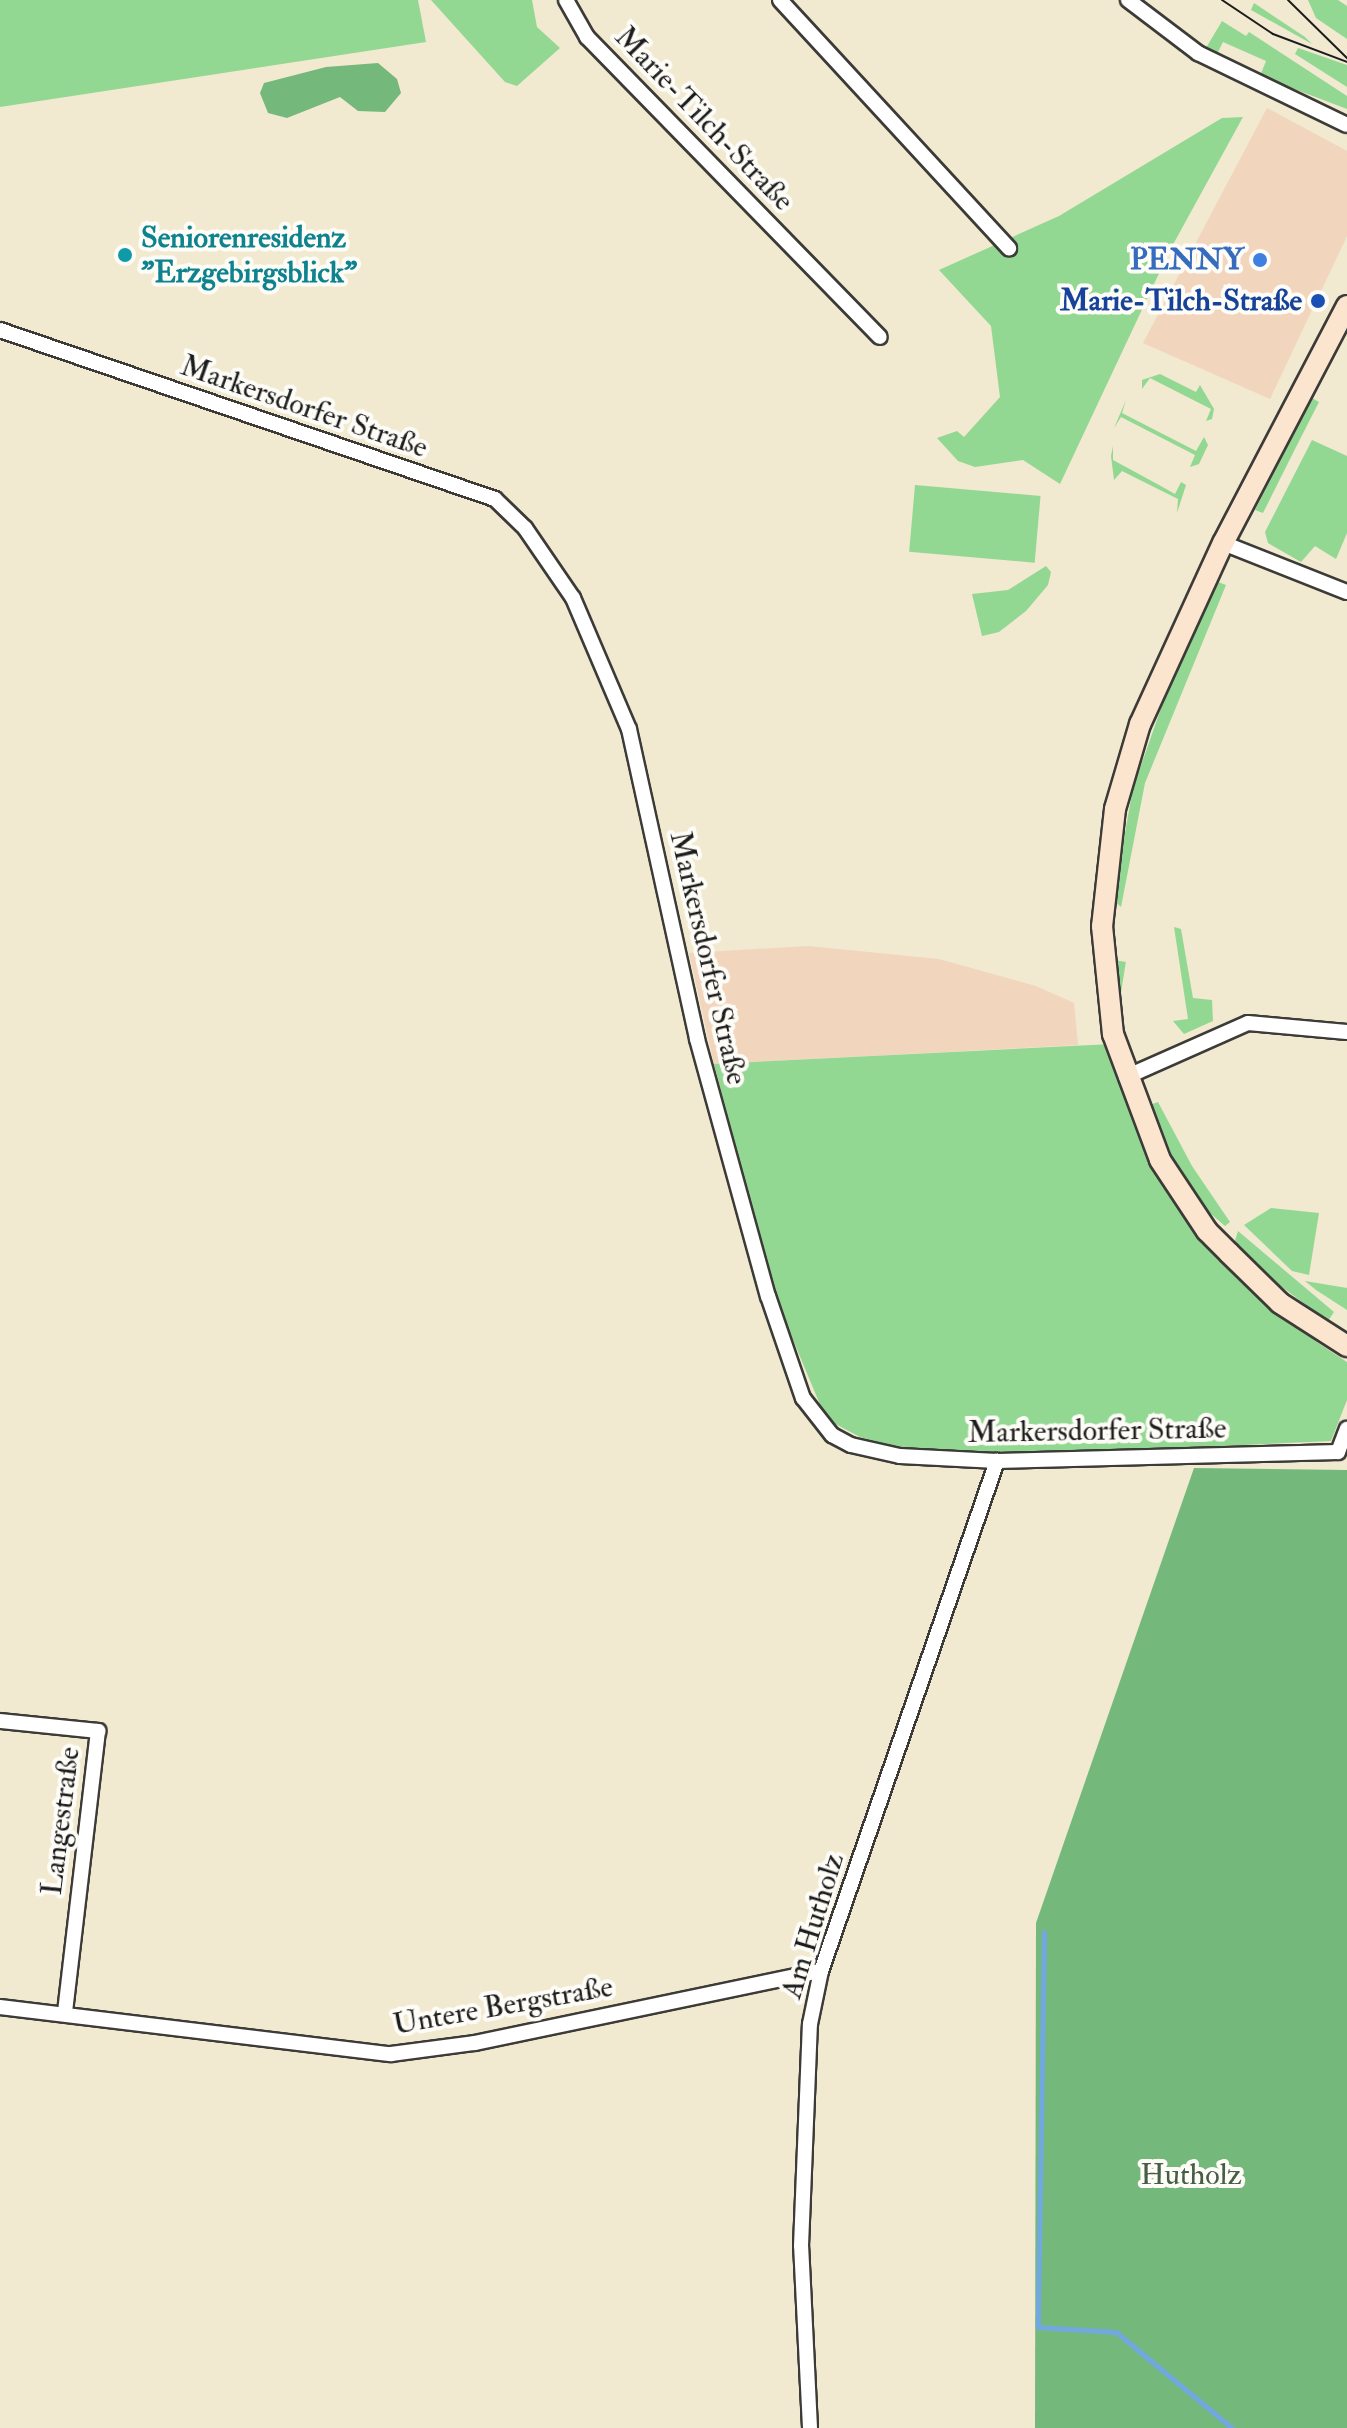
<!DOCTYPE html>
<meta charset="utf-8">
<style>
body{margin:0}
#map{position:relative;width:1347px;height:2428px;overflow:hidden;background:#f1e9d0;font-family:"IM FELL Double Pica",serif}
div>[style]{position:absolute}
.built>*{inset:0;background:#f2d5bd}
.green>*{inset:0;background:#92d892;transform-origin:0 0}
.forest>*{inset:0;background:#75b87c}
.stream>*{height:5px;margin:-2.5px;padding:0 2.5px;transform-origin:2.5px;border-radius:2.5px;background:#71a8e0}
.roads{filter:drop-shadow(2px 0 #3c3b37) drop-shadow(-2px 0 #3c3b37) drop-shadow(0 2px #3c3b37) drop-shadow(0 -2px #3c3b37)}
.minor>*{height:14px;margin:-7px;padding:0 7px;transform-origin:7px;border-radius:7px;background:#fff}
.secondary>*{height:20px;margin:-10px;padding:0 10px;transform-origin:10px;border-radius:10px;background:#fce5cf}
.tram>*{height:2px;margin:-1px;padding:0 1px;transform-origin:1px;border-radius:1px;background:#1c1c1c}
.dots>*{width:22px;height:22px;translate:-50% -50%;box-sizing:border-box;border:4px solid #fdfcf7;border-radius:50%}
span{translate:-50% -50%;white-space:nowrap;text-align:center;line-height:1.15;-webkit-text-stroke:8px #fdfcf7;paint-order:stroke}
.street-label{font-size:30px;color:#1c1c1c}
.culture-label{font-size:30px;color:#0d838f;font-weight:700}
.left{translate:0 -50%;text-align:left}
.shop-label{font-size:30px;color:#366cbe;font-weight:700}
.right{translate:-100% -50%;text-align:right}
.transit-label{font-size:30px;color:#164399;font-weight:700}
.park-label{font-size:30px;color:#455e45}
</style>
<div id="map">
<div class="built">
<i style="clip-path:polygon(1267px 108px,1347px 151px,1347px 236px,1270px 399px,1143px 343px)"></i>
<i style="clip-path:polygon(808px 946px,939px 959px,1036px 986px,1074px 1003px,1078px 1045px,714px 1064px,689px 953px)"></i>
</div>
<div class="green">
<i style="clip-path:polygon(0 0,418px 0,426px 42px,0 107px)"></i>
<i style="clip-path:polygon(431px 0,532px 0,537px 27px,560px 48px,517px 86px,505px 82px)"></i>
<i style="clip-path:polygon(1308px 0,1338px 0,1347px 6px,1347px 39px,1316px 18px)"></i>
<i style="clip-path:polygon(1254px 3px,1305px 37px,1312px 44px,1251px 10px)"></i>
<i style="clip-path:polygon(1222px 21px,1246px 36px,1249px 32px,1347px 96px,1347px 109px,1260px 76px,1266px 61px,1223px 42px,1217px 54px,1206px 48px)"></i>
<i style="clip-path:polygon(1298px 48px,1347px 65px,1347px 87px,1295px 54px)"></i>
<i style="clip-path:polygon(1243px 117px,1170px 250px,1060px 484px,1023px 460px,975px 467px,958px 461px,937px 438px,957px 431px,964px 437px,1000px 397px,991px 326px,939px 270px,1059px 216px,1222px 118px)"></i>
<i style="clip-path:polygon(1160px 374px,1196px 392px,1200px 385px,1214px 409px,1212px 419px,1206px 421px,1211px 409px,1150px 378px,1142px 389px,1142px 380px)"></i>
<i style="clip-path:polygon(1312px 398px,1319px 402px,1293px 453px,1263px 513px,1255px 510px)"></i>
<i style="clip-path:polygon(1126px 400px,1122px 413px,1196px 451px,1204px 437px,1208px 445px,1199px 464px,1190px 467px,1195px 455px,1121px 417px,1114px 428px)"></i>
<i style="clip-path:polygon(1312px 440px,1347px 456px,1347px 533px,1336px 559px,1315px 546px,1301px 562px,1268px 543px,1265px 532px)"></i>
<i style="clip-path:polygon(1113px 446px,1113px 460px,1159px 485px,1175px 494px,1181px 482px,1186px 485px,1177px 513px,1178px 499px,1122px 471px,1114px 480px,1111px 456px)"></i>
<i style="left:915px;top:485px;width:126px;height:67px;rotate:5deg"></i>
<i style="clip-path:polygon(1046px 566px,1051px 572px,1048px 585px,1026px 611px,999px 632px,982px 636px,972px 594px,1008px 590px)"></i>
<i style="clip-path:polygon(1218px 582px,1226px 585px,1145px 783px,1121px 907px,1113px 900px,1133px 788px,1171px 680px)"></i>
<i style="clip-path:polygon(1174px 927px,1181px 929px,1193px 998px,1212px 1000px,1213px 1021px,1184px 1034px,1173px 1021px,1188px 1019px)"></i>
<i style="left:1114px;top:960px;width:12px;height:59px;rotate:9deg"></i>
<i style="clip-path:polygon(1112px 1044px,1159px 1180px,1318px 1343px,1347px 1362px,1347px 1400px,1331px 1441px,999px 1456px,899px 1448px,860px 1437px,826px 1419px,774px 1294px,714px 1064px)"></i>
<i style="clip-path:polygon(1158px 1102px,1192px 1166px,1230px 1222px,1225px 1226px,1203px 1207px,1169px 1153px,1147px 1106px)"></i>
<i style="clip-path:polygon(1271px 1208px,1319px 1213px,1309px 1275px,1292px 1271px,1244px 1225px)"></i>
<i style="clip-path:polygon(1238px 1231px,1334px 1312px,1328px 1321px,1260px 1271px,1234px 1244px)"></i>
<i style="clip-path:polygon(1305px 1281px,1347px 1288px,1347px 1310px,1316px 1290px)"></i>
</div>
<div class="forest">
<i style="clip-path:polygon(378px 63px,397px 79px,401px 93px,385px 112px,358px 111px,340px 97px,287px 118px,268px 113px,260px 93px,264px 83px,326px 67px)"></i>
<i style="clip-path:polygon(1194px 1468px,1347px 1470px,1347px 2428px,1035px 2428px,1036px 1923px)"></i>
</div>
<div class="stream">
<i style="left:1044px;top:1932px;width:395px;rotate:90.9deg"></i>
<i style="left:1038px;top:2327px;width:78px;rotate:3.7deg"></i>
<i style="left:1116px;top:2332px;width:151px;rotate:39.6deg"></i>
</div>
<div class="roads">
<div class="minor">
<i style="left:566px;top:0;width:43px;rotate:60.4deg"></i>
<i style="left:587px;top:37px;width:419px;rotate:45.7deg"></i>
<i style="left:780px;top:0;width:338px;rotate:47.3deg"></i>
<i style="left:1128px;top:0;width:88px;rotate:37.1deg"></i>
<i style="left:1198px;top:53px;width:165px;rotate:25.8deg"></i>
<i style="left:0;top:330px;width:523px;rotate:18.85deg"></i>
<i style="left:495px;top:499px;width:42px;rotate:44deg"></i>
<i style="left:525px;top:528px;width:85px;rotate:55.6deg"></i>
<i style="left:573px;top:598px;width:142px;rotate:66.9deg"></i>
<i style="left:629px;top:729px;width:317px;rotate:77.6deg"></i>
<i style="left:697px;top:1039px;width:267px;rotate:74.6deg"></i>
<i style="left:768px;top:1296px;width:108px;rotate:71.1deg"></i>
<i style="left:803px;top:1398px;width:47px;rotate:51.9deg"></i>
<i style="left:832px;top:1435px;width:21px;rotate:28deg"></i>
<i style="left:851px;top:1445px;width:50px;rotate:12.7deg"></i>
<i style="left:900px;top:1456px;width:97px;rotate:3deg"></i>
<i style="left:997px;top:1461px;width:341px;rotate:-1.5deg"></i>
<i style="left:1338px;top:1452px;width:25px;rotate:-69deg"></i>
<i style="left:1223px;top:543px;width:133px;rotate:21.6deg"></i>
<i style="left:1126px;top:1077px;width:133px;rotate:-23.9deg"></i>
<i style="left:1248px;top:1023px;width:99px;rotate:5.2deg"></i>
<i style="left:0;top:1721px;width:99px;rotate:5.8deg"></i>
<i style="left:98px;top:1731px;width:285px;rotate:96.7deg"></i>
<i style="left:0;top:2007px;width:394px;rotate:6.9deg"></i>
<i style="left:391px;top:2054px;width:85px;rotate:-7.5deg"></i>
<i style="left:475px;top:2043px;width:353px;rotate:-11.8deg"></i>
<i style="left:810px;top:2428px;width:182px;rotate:-92.8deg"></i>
<i style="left:801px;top:2246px;width:222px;rotate:-87.7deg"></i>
<i style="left:810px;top:2024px;width:54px;rotate:-78.3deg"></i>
<i style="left:821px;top:1971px;width:540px;rotate:-70.96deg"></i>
</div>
<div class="secondary">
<i style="left:1347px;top:306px;width:267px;rotate:117.6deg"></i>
<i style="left:1223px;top:543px;width:199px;rotate:114.6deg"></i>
<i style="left:1140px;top:724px;width:89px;rotate:106.4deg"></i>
<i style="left:1115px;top:809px;width:118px;rotate:96.3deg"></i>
<i style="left:1102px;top:926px;width:109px;rotate:84.2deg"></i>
<i style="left:1113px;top:1034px;width:134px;rotate:69.5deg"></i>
<i style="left:1160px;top:1160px;width:85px;rotate:56.5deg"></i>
<i style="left:1207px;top:1231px;width:31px;rotate:45deg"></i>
<i style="left:1229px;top:1253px;width:71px;rotate:44.4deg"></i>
<i style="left:1280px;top:1303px;width:80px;rotate:32.7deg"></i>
</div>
</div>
<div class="tram">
<i style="left:1222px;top:0;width:61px;rotate:33.7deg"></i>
<i style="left:1273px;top:34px;width:79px;rotate:20.7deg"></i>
<i style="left:1288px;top:0;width:83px;rotate:44.5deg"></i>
</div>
<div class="dots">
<i style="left:125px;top:255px;background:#0f9aa8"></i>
<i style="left:1260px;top:260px;background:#3f7fe0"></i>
<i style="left:1318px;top:301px;background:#1a4fb4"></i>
</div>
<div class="street-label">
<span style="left:704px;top:119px;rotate:46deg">Marie-Tilch-Straße</span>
<span style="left:304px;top:407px;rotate:19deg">Markersdorfer Straße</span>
<span style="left:708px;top:958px;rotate:77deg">Markersdorfer Straße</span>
<span style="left:1097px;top:1431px;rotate:-1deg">Markersdorfer Straße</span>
<span style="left:61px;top:1821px;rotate:-83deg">Langestraße</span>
<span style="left:813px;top:1926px;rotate:-73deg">Am Hutholz</span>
<span style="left:503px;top:2006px;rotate:-10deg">Untere Bergstraße</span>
</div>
<div class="culture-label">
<span class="left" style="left:141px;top:255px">Seniorenresidenz<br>"Erzgebirgsblick"</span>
</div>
<div class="shop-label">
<span class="right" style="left:1244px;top:260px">PENNY</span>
</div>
<div class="transit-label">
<span class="right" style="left:1302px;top:301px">Marie-Tilch-Straße</span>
</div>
<div class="park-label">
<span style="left:1191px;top:2175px">Hutholz</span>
</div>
</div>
